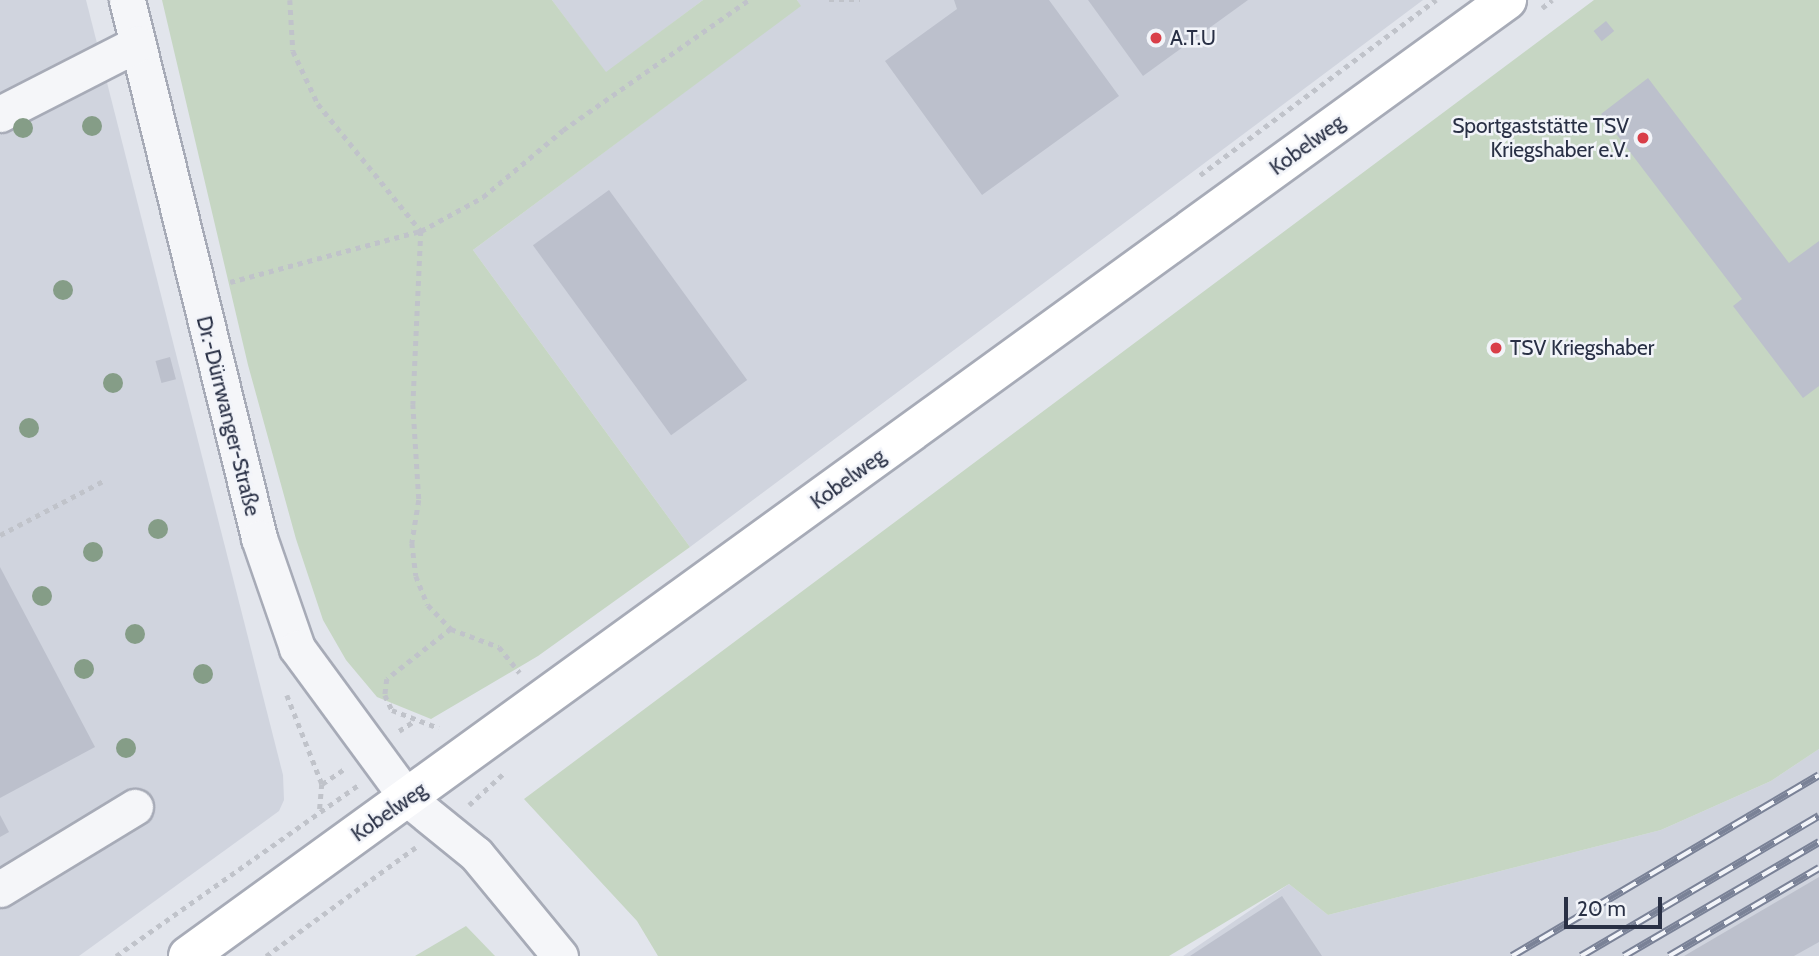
<!DOCTYPE html>
<meta charset="utf-8">
<style>
body{margin:0}
#map{position:relative;width:1819px;height:956px;overflow:hidden;background:#e2e5ec;font-family:Cabin,sans-serif}
div>[style]{position:absolute}
.built>*{inset:0;background:#d0d4de}
.green>*{inset:0;background:#c6d6c3}
.building>*{inset:0;background:#bcc0cc;transform-origin:0 0}
.path>*{height:4.5px;margin-top:-2.25px;transform-origin:0;background:repeating-linear-gradient(90deg,#c0c3ca 0 5px,transparent 0 10px)}
.roads{filter:drop-shadow(2px 0 #a7abb7) drop-shadow(-2px 0 #a7abb7) drop-shadow(0 2px #a7abb7) drop-shadow(0 -2px #a7abb7)}
.minor>*{height:35px;margin:-17.5px;padding:0 17.5px;transform-origin:17.5px;border-radius:17.5px;background:#f5f6f9}
.major>*{height:38px;margin:-19px;padding:0 19px;transform-origin:19px;border-radius:19px;background:#fff}
.rail>*{height:8px;margin-top:-4px;transform-origin:0;background:repeating-linear-gradient(90deg,#f2f4f9 0 16px,#7a8297 0 32px);box-sizing:border-box;border-block:2px solid #7a8297}
.trees>*{width:20px;height:20px;margin:-10px;border-radius:50%;background:#859d87}
.dots>*{width:19px;height:19px;translate:-50% -50%;box-sizing:border-box;border:4px solid #f2f4f9;border-radius:50%}
span{translate:-50% -50%;white-space:nowrap;text-align:center;line-height:1.15;-webkit-text-stroke:5px #f2f4f9;paint-order:stroke}
.poi-label{font-size:21px;color:#293045}
.left{translate:0 -50%;text-align:left}
.right{translate:-100% -50%;text-align:right}
.street-label{font-size:21px;color:#293045}
.scale{position:absolute;left:1564px;top:897px;width:98px;height:32px;box-sizing:border-box;border:4px solid #293045;border-top:0;padding-left:9px;font-size:21px;line-height:24px;white-space:nowrap;color:#293045;-webkit-text-stroke:5px #f2f4f9;paint-order:stroke}
</style>
<div id="map">
<div class="built">
<i style="clip-path:polygon(0 0,86px 0,283px 775px,284px 800px,279px 811px,79px 956px,0 956px)"></i>
<i style="clip-path:polygon(552px 0,703px 0,606px 73px)"></i>
<i style="clip-path:polygon(797px 0,1423px 0,690px 547px,473px 250px,800px 6px)"></i>
<i style="clip-path:polygon(1819px 749px,1819px 956px,1183px 956px,1289px 884px,1328px 915px,1661px 830px,1771px 781px)"></i>
</div>
<div class="green">
<i style="clip-path:polygon(162px 0,552px 0,606px 72px,703px 0,797px 0,801px 6px,473px 250px,690px 547px,538px 656px,431px 719px,377px 697px,346px 660px,323px 620px,296px 539px,248px 365px)"></i>
<i style="clip-path:polygon(1594px 0,1819px 0,1819px 749px,1771px 781px,1661px 830px,1328px 915px,1289px 884px,1169px 956px,658px 956px,637px 921px,524px 799px)"></i>
<i style="clip-path:polygon(466px 926px,495px 956px,415px 956px)"></i>
</div>
<div class="building">
<i style="clip-path:polygon(954px 0,1049px 0,1119px 96px,982px 195px,885px 61px,957px 9px)"></i>
<i style="clip-path:polygon(1088px 0,1248px 0,1143px 76px)"></i>
<i style="left:1606px;top:21px;width:13px;height:16px;rotate:51deg"></i>
<i style="clip-path:polygon(1648px 78px,1789px 263px,1819px 241px,1819px 386px,1803px 398px,1733px 306px,1742px 299px,1601px 114px)"></i>
<i style="left:609px;top:190px;width:235px;height:94px;rotate:54deg"></i>
<i style="left:170px;top:357px;width:23px;height:15px;rotate:75deg"></i>
<i style="clip-path:polygon(0 567px,95px 747px,0 798px)"></i>
<i style="clip-path:polygon(0 815px,9px 832px,0 837px)"></i>
<i style="clip-path:polygon(1819px 877px,1819px 942px,1794px 956px,1684px 956px)"></i>
<i style="clip-path:polygon(1282px 896px,1322px 956px,1190px 956px)"></i>
</div>
<div class="path">
<i style="left:290px;top:0;width:51px;rotate:86.6deg"></i>
<i style="left:293px;top:51px;width:59px;rotate:64.7deg"></i>
<i style="left:318px;top:104px;width:164px;rotate:51deg"></i>
<i style="left:421px;top:231px;width:173px;rotate:92.6deg"></i>
<i style="left:413px;top:404px;width:96px;rotate:86.4deg"></i>
<i style="left:419px;top:500px;width:44px;rotate:99.2deg"></i>
<i style="left:412px;top:543px;width:33px;rotate:83deg"></i>
<i style="left:416px;top:576px;width:31px;rotate:68deg"></i>
<i style="left:428px;top:605px;width:33px;rotate:46deg"></i>
<i style="left:451px;top:629px;width:81px;rotate:142deg"></i>
<i style="left:387px;top:679px;width:16px;rotate:97deg"></i>
<i style="left:385px;top:695px;width:17px;rotate:65deg"></i>
<i style="left:392px;top:710px;width:50px;rotate:21deg"></i>
<i style="left:829px;top:0;width:31px"></i>
<i style="left:1542px;top:8px;width:13px;rotate:-39deg"></i>
<i style="left:1200px;top:175px;width:294px;rotate:-36.6deg"></i>
<i style="left:230px;top:282px;width:198px;rotate:-15deg"></i>
<i style="left:421px;top:231px;width:71px;rotate:-28.7deg"></i>
<i style="left:483px;top:197px;width:104px;rotate:-39.9deg"></i>
<i style="left:563px;top:130px;width:227px;rotate:-35deg"></i>
<i style="left:0;top:535px;width:119px;rotate:-27.6deg"></i>
<i style="left:451px;top:629px;width:51px;rotate:20.6deg"></i>
<i style="left:499px;top:647px;width:33px;rotate:51deg"></i>
<i style="left:287px;top:695px;width:96px;rotate:68.5deg"></i>
<i style="left:322px;top:784px;width:25px;rotate:95deg"></i>
<i style="left:399px;top:731px;width:17px;rotate:-33deg"></i>
<i style="left:322px;top:784px;width:29px;rotate:-34deg"></i>
<i style="left:469px;top:805px;width:47px;rotate:-42.4deg"></i>
<i style="left:116px;top:956px;width:296px;rotate:-35.2deg"></i>
<i style="left:266px;top:956px;width:185px;rotate:-36deg"></i>
</div>
<div class="roads">
<div class="minor">
<i style="left:127px;top:0;width:554px;rotate:76.21deg"></i>
<i style="left:259px;top:538px;width:116px;rotate:70.9deg"></i>
<i style="left:297px;top:648px;width:186px;rotate:53.7deg"></i>
<i style="left:407px;top:798px;width:89px;rotate:39.1deg"></i>
<i style="left:476px;top:854px;width:132px;rotate:50.5deg"></i>
<i style="left:0;top:114px;width:154px;rotate:-27.1deg"></i>
<i style="left:0;top:889px;width:158px;rotate:-31.3deg"></i>
</div>
<div class="major">
<i style="left:188px;top:956px;width:1629px;rotate:-35.93deg"></i>
</div>
</div>
<div class="rail">
<i style="left:1512px;top:956px;width:356px;rotate:-30.5deg"></i>
<i style="left:1581px;top:956px;width:276px;rotate:-30.5deg"></i>
<i style="left:1624px;top:956px;width:226px;rotate:-30.3deg"></i>
<i style="left:1669px;top:956px;width:174px;rotate:-30.4deg"></i>
</div>
<div class="trees">
<i style="left:92px;top:126px"></i>
<i style="left:23px;top:128px"></i>
<i style="left:63px;top:290px"></i>
<i style="left:113px;top:383px"></i>
<i style="left:29px;top:428px"></i>
<i style="left:158px;top:529px"></i>
<i style="left:93px;top:552px"></i>
<i style="left:42px;top:596px"></i>
<i style="left:135px;top:634px"></i>
<i style="left:84px;top:669px"></i>
<i style="left:203px;top:674px"></i>
<i style="left:126px;top:748px"></i>
</div>
<div class="dots">
<i style="left:1156px;top:38px;background:#d93e48"></i>
<i style="left:1643px;top:138px;background:#d93e48"></i>
<i style="left:1496px;top:348px;background:#d93e48"></i>
</div>
<div class="poi-label">
<span class="left" style="left:1170px;top:38px">A.T.U</span>
<span class="right" style="left:1629px;top:138px">Sportgaststätte TSV<br>Kriegshaber e.V.</span>
<span class="left" style="left:1510px;top:348px">TSV Kriegshaber</span>
</div>
<div class="street-label">
<span style="left:1307px;top:145px;rotate:-36deg">Kobelweg</span>
<span style="left:228px;top:416px;rotate:76deg">Dr.-Dürrwanger-Straße</span>
<span style="left:848px;top:479px;rotate:-36deg">Kobelweg</span>
<span style="left:389px;top:812px;rotate:-35deg">Kobelweg</span>
</div>
<div class="scale">20 m</div>
</div>
